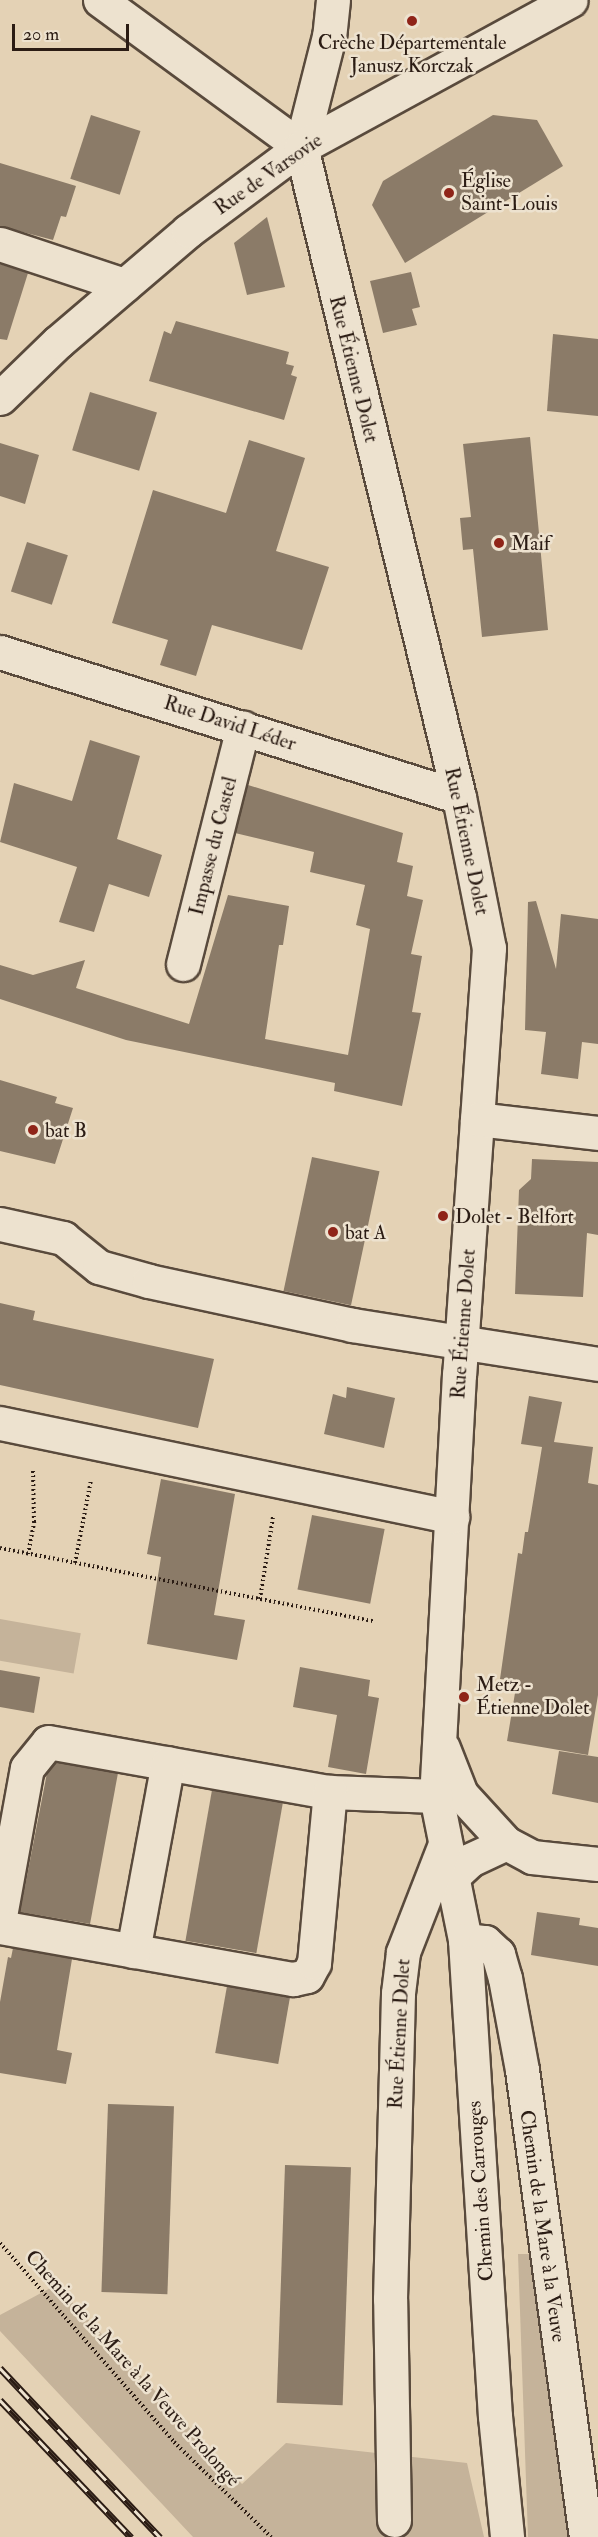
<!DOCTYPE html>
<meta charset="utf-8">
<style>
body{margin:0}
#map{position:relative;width:598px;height:2537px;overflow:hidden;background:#e4d2b5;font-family:"IM FELL Double Pica",serif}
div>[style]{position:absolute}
.green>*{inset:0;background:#c5b39a;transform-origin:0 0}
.building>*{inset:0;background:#8b7b68;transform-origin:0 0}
.path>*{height:4px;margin-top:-2px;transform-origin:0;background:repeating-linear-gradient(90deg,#2b1c14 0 1.5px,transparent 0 4.5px)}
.roads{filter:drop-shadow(2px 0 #594a3c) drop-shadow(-2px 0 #594a3c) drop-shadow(0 2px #594a3c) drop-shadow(0 -2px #594a3c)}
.minor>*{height:33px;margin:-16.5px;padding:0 16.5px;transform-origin:16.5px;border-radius:16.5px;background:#ede2cf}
.rail>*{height:7px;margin-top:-3.5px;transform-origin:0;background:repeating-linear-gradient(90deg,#ede2cf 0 14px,#2b1c14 0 28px);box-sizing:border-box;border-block:2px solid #2b1c14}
.dots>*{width:16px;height:16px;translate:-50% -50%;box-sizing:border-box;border:3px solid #ede2cf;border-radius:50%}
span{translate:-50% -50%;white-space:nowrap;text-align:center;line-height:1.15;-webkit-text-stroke:5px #ede2cf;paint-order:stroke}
.poi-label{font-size:20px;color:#2b1c14}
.left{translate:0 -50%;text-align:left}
.street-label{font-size:20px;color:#2b1c14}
.scale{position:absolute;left:12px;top:24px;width:117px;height:27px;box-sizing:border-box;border:3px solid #2b1c14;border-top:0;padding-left:8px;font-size:18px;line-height:21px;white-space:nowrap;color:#2b1c14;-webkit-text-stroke:4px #ede2cf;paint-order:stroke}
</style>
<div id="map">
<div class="green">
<i style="left:0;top:1619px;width:82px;height:41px;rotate:10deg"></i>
<i style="clip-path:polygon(518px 2254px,531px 2254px,581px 2537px,528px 2537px)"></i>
<i style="clip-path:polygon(56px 2285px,242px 2484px,286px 2443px,467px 2463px,484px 2537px,193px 2537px,0 2331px,0 2315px)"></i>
</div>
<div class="building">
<i style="left:91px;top:115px;width:52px;height:67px;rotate:18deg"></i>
<i style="clip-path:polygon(493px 115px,537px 120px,563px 166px,405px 263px,372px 205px,383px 181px)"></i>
<i style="clip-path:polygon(0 163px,76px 186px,66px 217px,61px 216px,53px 240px,0 226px)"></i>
<i style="clip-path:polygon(267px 217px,285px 287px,247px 295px,234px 243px)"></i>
<i style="clip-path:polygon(0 264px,28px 273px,7px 340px,0 339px)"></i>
<i style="clip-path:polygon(411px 272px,420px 307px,412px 309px,417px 325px,383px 333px,370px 281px)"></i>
<i style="clip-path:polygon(176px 321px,289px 352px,286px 364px,294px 366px,291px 375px,297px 377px,284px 420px,149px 381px,164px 331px,171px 334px)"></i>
<i style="clip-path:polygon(553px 334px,598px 339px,598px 416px,547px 411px)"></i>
<i style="left:90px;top:392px;width:70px;height:61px;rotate:17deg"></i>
<i style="clip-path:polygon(530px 437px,548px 630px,482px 637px,473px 549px,463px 550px,460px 518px,471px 517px,463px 444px)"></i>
<i style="clip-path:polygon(249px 440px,305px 458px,276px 551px,329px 567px,302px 650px,212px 625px,196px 676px,160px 665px,168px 640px,112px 623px,153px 490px,226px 513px)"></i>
<i style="clip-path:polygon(0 443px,39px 455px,25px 504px,0 496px)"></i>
<i style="left:27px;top:542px;width:43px;height:52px;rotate:18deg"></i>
<i style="clip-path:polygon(90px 740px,140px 756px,117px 839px,162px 855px,149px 897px,109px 884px,94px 932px,59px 922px,77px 867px,0 842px,14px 783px,72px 801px)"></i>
<i style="clip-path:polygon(248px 785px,403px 833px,397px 862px,413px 866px,407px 896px,423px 900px,411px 954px,422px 956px,412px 1012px,421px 1013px,402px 1106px,334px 1091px,335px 1083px,126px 1040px,0 999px,0 965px,33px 975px,85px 960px,76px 988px,189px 1024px,228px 895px,289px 906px,283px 945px,279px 945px,265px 1039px,348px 1055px,370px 929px,356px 925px,365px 885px,310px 872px,314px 852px,235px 833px)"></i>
<i style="clip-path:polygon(536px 901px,556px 969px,561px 914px,598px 919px,598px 1044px,582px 1042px,578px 1079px,541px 1074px,546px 1032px,525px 1030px,528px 902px)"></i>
<i style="clip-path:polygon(0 1080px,57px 1097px,55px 1103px,73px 1108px,55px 1164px,0 1151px)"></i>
<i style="left:312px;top:1157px;width:69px;height:137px;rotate:12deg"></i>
<i style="clip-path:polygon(532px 1159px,598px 1162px,598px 1235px,587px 1233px,583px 1297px,515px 1294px,519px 1190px,531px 1179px)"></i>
<i style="clip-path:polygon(0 1303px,35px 1311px,33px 1320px,214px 1359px,198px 1428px,0 1385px)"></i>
<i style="clip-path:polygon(347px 1387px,395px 1398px,384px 1448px,324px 1434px,333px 1394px,346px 1398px)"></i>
<i style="clip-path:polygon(529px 1396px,562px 1402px,554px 1442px,593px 1447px,588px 1483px,598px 1485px,598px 1695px,588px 1755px,507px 1741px,517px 1681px,500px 1679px,518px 1553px,522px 1554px,525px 1532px,528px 1532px,542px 1447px,521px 1444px)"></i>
<i style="clip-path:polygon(161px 1479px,235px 1494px,214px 1615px,245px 1620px,237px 1660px,147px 1644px,161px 1557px,147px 1554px)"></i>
<i style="left:312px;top:1515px;width:74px;height:76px;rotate:11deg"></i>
<i style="clip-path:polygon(300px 1667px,370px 1680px,368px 1696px,379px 1698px,366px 1774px,328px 1767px,337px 1715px,293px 1707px)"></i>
<i style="clip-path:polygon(0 1670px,40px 1677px,34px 1713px,0 1707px)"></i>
<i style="clip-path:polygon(559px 1751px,598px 1757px,598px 1803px,552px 1794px)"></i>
<i style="clip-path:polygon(56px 1762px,118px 1773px,90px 1924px,20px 1912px,47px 1773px)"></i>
<i style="left:212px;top:1790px;width:72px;height:153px;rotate:10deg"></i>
<i style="clip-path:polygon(537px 1912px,580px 1918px,579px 1925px,598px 1928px,598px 1966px,531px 1955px)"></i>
<i style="clip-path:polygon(13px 1948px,72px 1959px,57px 2050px,72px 2053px,66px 2084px,0 2073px,0 2002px,8px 1957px,11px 1958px)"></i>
<i style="left:227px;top:1986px;width:64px;height:68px;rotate:10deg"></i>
<i style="left:108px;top:2104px;width:66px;height:188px;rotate:2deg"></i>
<i style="left:285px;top:2165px;width:66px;height:238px;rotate:2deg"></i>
</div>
<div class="path">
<i style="left:0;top:1548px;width:380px;rotate:11.1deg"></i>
<i style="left:28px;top:1554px;width:33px;rotate:-79deg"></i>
<i style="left:34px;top:1522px;width:54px;rotate:-91.1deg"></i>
<i style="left:75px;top:1563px;width:85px;rotate:-79.1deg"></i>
<i style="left:260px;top:1599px;width:83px;rotate:-81deg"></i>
<i style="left:0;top:2243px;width:264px;rotate:48.8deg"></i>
<i style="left:174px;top:2442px;width:136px;rotate:44.4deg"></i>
</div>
<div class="roads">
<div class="minor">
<i style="left:100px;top:0;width:249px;rotate:36.2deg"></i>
<i style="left:333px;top:0;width:36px;rotate:96deg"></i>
<i style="left:329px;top:36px;width:114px;rotate:104.2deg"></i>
<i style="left:301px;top:147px;width:669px;rotate:76.34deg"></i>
<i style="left:459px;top:797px;width:154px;rotate:78.8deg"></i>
<i style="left:489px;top:948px;width:427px;rotate:94deg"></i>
<i style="left:459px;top:1374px;width:423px;rotate:93.1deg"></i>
<i style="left:436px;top:1796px;width:147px;rotate:78.6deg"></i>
<i style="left:465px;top:1940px;width:477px;rotate:86.4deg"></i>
<i style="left:495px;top:2416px;width:122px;rotate:84.3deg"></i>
<i style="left:0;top:244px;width:131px;rotate:18.3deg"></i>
<i style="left:0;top:398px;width:81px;rotate:-44deg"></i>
<i style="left:58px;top:342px;width:171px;rotate:-40.5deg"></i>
<i style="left:188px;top:231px;width:141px;rotate:-36.6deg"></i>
<i style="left:301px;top:147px;width:307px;rotate:-28.6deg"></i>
<i style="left:0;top:652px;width:481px;rotate:17.5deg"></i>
<i style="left:183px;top:964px;width:244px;rotate:-75.8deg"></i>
<i style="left:477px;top:1119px;width:122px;rotate:6.6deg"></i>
<i style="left:0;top:1224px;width:65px;rotate:12.5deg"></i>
<i style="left:63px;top:1238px;width:46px;rotate:38.9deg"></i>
<i style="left:99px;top:1267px;width:52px;rotate:15.6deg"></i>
<i style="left:149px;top:1281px;width:208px;rotate:12.2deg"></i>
<i style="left:352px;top:1325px;width:249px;rotate:9deg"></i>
<i style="left:0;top:1423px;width:462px;rotate:11.7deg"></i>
<i style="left:443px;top:1748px;width:49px;rotate:68.6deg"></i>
<i style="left:461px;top:1794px;width:67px;rotate:47.4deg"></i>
<i style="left:506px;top:1843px;width:30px;rotate:28deg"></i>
<i style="left:532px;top:1857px;width:66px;rotate:6.1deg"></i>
<i style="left:451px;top:1878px;width:26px;rotate:-43deg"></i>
<i style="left:470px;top:1860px;width:40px;rotate:-25deg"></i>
<i style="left:0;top:1916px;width:150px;rotate:-79.7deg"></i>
<i style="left:27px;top:1768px;width:33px;rotate:-51deg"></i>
<i style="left:48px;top:1742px;width:286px;rotate:10.1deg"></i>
<i style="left:330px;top:1792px;width:106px;rotate:2.2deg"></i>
<i style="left:0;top:1927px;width:298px;rotate:10.1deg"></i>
<i style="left:293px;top:1979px;width:14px;rotate:-12deg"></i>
<i style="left:307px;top:1976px;width:15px;rotate:-62deg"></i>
<i style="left:314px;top:1963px;width:172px;rotate:-84.7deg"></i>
<i style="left:465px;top:1940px;width:20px;rotate:6deg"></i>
<i style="left:485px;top:1942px;width:18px;rotate:43deg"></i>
<i style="left:498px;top:1954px;width:25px;rotate:74deg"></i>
<i style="left:505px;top:1978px;width:94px;rotate:79.5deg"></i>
<i style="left:522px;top:2070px;width:471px;rotate:82.2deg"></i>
<i style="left:133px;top:1951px;width:191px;rotate:-79.5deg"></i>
<i style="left:394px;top:2520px;width:221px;rotate:-91deg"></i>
<i style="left:390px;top:2299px;width:306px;rotate:-88.5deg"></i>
<i style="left:398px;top:1993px;width:41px;rotate:-83deg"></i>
<i style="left:403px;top:1952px;width:113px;rotate:-68.7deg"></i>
</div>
</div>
<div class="rail">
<i style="left:0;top:2368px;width:233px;rotate:46.6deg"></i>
<i style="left:0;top:2400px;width:190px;rotate:46.3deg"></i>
</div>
<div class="dots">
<i style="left:412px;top:21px;background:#8f2418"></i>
<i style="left:449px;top:193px;background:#8f2418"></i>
<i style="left:499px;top:543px;background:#8f2418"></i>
<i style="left:33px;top:1130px;background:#8f2418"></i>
<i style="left:443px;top:1216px;background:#8f2418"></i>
<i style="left:333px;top:1232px;background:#8f2418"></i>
<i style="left:464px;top:1697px;background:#8f2418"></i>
</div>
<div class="poi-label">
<span style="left:412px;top:54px">Crèche Départementale<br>Janusz Korczak</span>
<span class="left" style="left:461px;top:192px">Église<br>Saint-Louis</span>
<span class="left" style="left:511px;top:543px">Maif</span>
<span class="left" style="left:45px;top:1130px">bat B</span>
<span class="left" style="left:455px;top:1216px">Dolet - Belfort</span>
<span class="left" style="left:345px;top:1232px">bat A</span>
<span class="left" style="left:476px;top:1696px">Metz -<br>Étienne Dolet</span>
</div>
<div class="street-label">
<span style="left:268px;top:174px;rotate:-35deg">Rue de Varsovie</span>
<span style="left:354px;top:369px;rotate:76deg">Rue Étienne Dolet</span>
<span style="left:230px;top:723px;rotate:18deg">Rue David Léder</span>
<span style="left:467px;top:841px;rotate:78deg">Rue Étienne Dolet</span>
<span style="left:213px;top:846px;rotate:-76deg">Impasse du Castel</span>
<span style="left:463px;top:1324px;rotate:-86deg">Rue Étienne Dolet</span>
<span style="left:399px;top:2034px;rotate:-87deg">Rue Étienne Dolet</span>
<span style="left:480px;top:2191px;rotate:-94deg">Chemin des Carrouges</span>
<span style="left:543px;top:2226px;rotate:82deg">Chemin de la Mare à la Veuve</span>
<span style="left:133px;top:2368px;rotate:48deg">Chemin de la Mare à la Veuve Prolongé</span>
</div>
<div class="scale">20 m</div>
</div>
